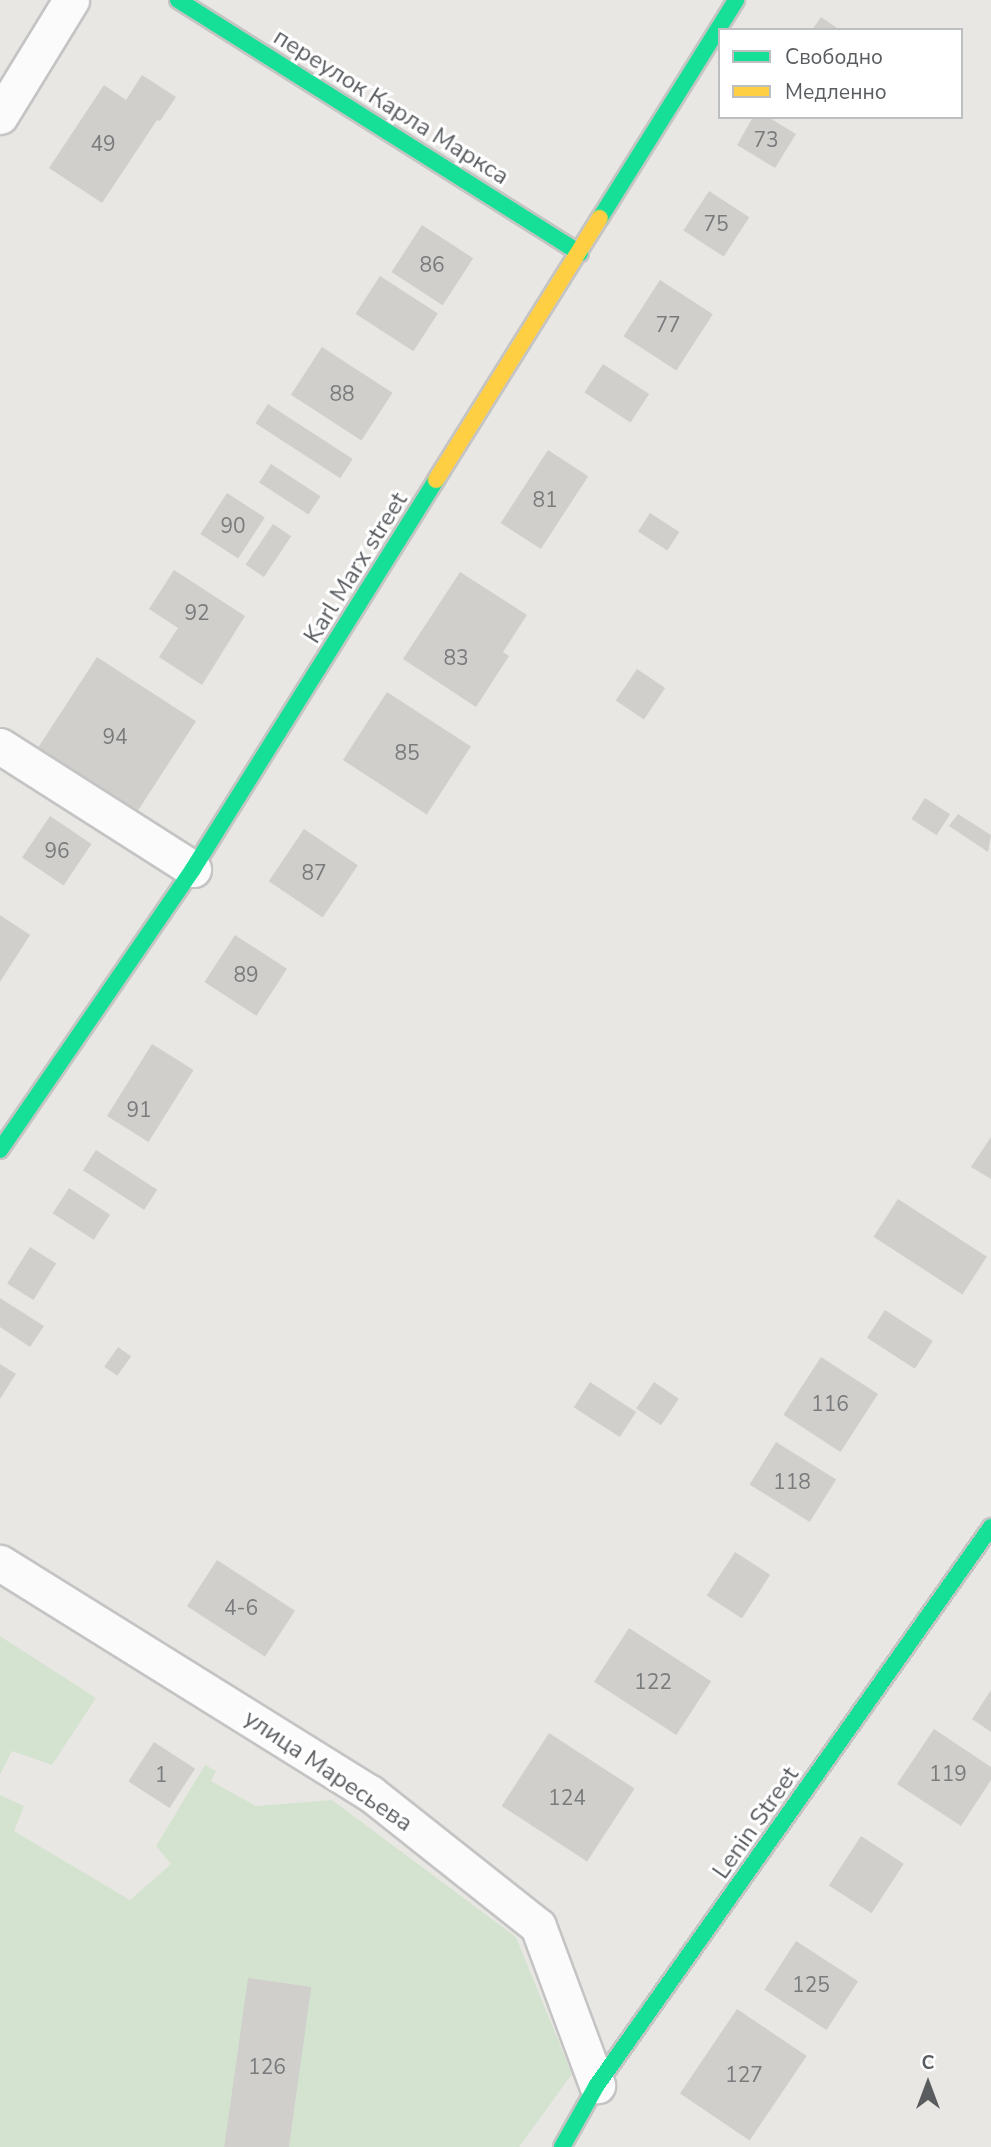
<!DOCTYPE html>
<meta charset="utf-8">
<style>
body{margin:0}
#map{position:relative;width:991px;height:2147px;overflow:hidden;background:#e9e7e3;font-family:"Nunito Sans",sans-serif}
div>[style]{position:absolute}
.green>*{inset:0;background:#d4e3d0}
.building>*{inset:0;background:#d0cfcc;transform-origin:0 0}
.roads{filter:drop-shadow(2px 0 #c5c4c4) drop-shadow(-2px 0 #c5c4c4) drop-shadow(0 2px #c5c4c4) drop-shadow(0 -2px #c5c4c4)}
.street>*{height:35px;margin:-17.5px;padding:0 17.5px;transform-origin:17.5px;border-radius:17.5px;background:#fcfbfb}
.fast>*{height:16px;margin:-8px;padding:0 8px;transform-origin:8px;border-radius:8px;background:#16e098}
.slow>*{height:16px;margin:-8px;padding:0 8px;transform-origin:8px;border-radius:8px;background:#ffcf43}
span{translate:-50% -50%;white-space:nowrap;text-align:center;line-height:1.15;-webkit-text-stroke:6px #fff;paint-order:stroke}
.number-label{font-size:21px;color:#797b7c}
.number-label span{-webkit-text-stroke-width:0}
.street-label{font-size:24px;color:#5a5d60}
.legend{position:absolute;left:718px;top:28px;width:245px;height:91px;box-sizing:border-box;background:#fff;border:2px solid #bdbebf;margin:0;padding:9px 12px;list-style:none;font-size:21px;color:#5a5d60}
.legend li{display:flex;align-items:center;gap:14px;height:35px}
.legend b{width:35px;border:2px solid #bdbebf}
.north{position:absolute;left:893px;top:2049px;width:70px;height:70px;-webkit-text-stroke:5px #fff;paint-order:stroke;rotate:0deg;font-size:19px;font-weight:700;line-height:28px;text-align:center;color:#5a5d60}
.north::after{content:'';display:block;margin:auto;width:24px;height:32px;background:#5a5d60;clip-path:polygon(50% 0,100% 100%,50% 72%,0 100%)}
</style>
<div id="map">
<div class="green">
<i style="clip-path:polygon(0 1636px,96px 1698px,52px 1765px,12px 1751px,0 1775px)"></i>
<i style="clip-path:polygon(205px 1765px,216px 1771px,211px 1781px,256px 1806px,332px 1800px,516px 1937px,572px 2074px,519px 2147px,0 2147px,0 1795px,24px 1806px,14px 1831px,130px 1900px,171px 1864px,156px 1846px)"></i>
</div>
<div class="building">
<i style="clip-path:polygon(821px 17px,840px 30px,812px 30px)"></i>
<i style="clip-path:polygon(142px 75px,176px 97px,160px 121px,157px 120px,102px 203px,49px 168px,104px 85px,126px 100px)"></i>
<i style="clip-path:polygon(753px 117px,768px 117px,796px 134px,775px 168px,737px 145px)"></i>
<i style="left:709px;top:191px;width:48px;height:47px;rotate:33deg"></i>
<i style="left:422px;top:225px;width:61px;height:56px;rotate:33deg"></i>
<i style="left:380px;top:276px;width:69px;height:45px;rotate:33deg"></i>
<i style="left:660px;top:280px;width:63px;height:67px;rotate:33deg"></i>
<i style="left:322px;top:347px;width:84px;height:57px;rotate:33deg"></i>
<i style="left:603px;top:364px;width:55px;height:34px;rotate:33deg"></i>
<i style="left:268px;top:404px;width:101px;height:23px;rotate:33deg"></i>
<i style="left:548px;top:450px;width:48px;height:87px;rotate:33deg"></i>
<i style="left:271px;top:464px;width:59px;height:22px;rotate:33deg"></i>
<i style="left:227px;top:493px;width:45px;height:49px;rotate:33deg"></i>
<i style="left:650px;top:513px;width:35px;height:22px;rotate:33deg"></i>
<i style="left:273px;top:524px;width:22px;height:49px;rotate:34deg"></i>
<i style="clip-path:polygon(174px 570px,245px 616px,202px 685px,159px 657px,178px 628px,149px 609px)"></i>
<i style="clip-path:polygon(460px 572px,527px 615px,503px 652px,509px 656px,476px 707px,403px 659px)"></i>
<i style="left:97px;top:657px;width:118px;height:115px;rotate:33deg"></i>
<i style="left:637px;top:669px;width:34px;height:38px;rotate:34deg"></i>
<i style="left:387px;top:692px;width:100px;height:81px;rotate:33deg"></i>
<i style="left:925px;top:798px;width:30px;height:25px;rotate:33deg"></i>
<i style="clip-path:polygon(958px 814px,991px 835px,988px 852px,949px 826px)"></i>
<i style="left:50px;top:816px;width:50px;height:50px;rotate:34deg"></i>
<i style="left:304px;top:829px;width:65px;height:63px;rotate:34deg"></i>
<i style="clip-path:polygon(0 915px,30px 935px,0 982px)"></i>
<i style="left:235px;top:935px;width:62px;height:56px;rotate:33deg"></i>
<i style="left:152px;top:1044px;width:49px;height:85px;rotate:32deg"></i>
<i style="clip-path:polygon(991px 1137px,991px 1179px,971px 1167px)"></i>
<i style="left:96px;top:1150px;width:73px;height:24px;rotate:33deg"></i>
<i style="left:69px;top:1188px;width:49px;height:30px;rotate:33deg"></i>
<i style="left:898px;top:1199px;width:106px;height:45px;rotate:33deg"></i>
<i style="left:30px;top:1247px;width:31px;height:43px;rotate:32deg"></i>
<i style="clip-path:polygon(0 1298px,44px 1326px,30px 1347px,0 1327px)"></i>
<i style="left:885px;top:1310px;width:57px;height:33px;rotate:33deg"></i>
<i style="left:118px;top:1347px;width:16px;height:24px;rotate:35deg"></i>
<i style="left:821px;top:1357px;width:68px;height:69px;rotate:33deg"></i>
<i style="clip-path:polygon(0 1364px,16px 1374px,0 1399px)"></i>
<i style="left:590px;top:1382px;width:55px;height:30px;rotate:33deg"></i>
<i style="left:654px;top:1382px;width:30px;height:32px;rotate:34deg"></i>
<i style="left:776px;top:1442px;width:71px;height:50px;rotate:32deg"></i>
<i style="left:735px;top:1552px;width:42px;height:52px;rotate:33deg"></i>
<i style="left:217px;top:1560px;width:93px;height:55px;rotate:33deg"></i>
<i style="left:629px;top:1628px;width:98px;height:64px;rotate:33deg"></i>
<i style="clip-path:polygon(991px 1690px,991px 1732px,972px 1719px)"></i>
<i style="clip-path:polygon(934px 1729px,991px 1767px,991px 1780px,961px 1826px,897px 1784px)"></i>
<i style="left:549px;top:1733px;width:102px;height:87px;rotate:33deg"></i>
<i style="left:154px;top:1742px;width:49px;height:47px;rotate:33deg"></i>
<i style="left:861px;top:1836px;width:51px;height:59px;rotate:33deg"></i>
<i style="left:796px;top:1941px;width:74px;height:58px;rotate:33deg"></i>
<i style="left:248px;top:1978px;width:64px;height:171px;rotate:8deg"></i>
<i style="left:737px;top:2009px;width:84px;height:102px;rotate:34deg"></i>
</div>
<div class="roads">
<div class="street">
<i style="left:0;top:116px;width:136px;rotate:-58.5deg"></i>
<i style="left:0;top:746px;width:229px;rotate:32.5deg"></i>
<i style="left:0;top:1563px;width:436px;rotate:31.9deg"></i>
<i style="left:370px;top:1793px;width:214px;rotate:38.4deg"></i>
<i style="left:538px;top:1926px;width:170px;rotate:69.6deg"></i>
</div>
<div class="fast">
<i style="left:178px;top:0;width:475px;rotate:32.2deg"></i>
<i style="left:600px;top:218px;width:257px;rotate:-58deg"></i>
<i style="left:0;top:1150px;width:341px;rotate:-55.5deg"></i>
<i style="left:193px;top:869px;width:459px;rotate:-58deg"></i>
<i style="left:562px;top:2147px;width:71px;rotate:-60.6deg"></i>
<i style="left:597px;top:2085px;width:683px;rotate:-54.77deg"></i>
</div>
<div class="slow">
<i style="left:436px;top:480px;width:309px;rotate:-58deg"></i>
</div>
</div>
<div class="number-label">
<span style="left:766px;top:140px">73</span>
<span style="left:103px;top:144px">49</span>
<span style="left:716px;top:224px">75</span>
<span style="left:432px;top:265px">86</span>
<span style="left:668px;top:325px">77</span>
<span style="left:342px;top:394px">88</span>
<span style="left:545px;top:500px">81</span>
<span style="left:233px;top:526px">90</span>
<span style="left:197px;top:613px">92</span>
<span style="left:456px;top:658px">83</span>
<span style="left:115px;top:737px">94</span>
<span style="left:407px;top:753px">85</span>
<span style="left:57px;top:851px">96</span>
<span style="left:314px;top:873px">87</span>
<span style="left:246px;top:975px">89</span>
<span style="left:139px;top:1110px">91</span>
<span style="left:830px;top:1404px">116</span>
<span style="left:792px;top:1482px">118</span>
<span style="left:241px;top:1608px">4-6</span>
<span style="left:653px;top:1682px">122</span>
<span style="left:948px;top:1774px">119</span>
<span style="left:161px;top:1775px">1</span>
<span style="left:567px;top:1798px">124</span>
<span style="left:811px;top:1985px">125</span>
<span style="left:267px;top:2067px">126</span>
<span style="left:744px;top:2075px">127</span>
</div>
<div class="street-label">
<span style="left:391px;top:107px;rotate:32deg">переулок Карла Маркса</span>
<span style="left:356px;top:568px;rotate:-58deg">Karl Marx street</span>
<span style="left:328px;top:1771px;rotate:34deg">улица Маресьева</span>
<span style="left:756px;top:1823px;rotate:-55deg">Lenin Street</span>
</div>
<ul class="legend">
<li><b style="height:9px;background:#16e098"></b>Свободно</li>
<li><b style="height:9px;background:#ffcf43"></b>Медленно</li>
</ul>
<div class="north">С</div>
</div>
